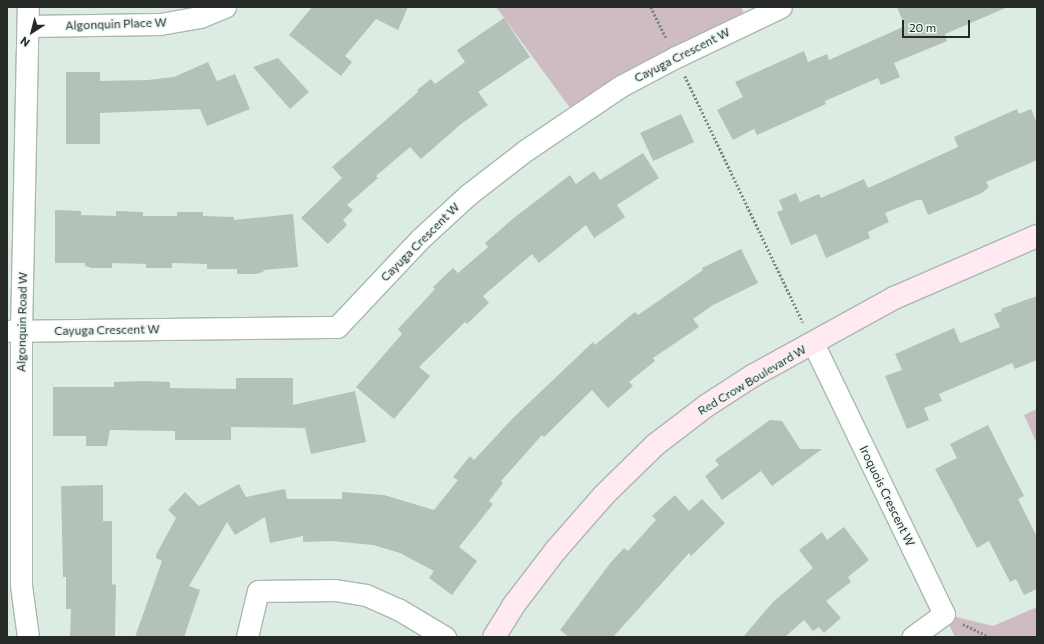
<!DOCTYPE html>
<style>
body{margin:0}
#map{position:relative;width:1044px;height:644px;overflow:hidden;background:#ddece3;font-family:Commissioner,sans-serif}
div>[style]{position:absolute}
.green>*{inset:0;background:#cfbcc3}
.building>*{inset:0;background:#b3c1b9;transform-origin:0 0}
.path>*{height:2.5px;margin-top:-1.25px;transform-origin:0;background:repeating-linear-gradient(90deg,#7d8781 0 2px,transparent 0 4px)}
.roads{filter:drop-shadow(1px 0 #aab8b0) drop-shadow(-1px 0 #aab8b0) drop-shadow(0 1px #aab8b0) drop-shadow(0 -1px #aab8b0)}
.street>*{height:21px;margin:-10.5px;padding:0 10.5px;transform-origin:10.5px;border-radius:10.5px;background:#fff}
.secondary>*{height:22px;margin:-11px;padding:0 11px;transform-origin:11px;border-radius:11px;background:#ffe9f2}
span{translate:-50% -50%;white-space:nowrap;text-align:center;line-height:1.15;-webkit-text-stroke:3px #ebf9f1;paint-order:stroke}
.street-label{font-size:12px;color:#262b28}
.frame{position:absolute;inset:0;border:8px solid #262b28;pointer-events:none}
.north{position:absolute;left:12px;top:12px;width:40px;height:40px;-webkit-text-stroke:3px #ebf9f1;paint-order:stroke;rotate:216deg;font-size:11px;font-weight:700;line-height:16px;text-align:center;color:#262b28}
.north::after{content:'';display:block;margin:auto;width:14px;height:18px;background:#262b28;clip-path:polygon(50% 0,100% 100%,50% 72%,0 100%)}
.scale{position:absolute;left:902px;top:20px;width:68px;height:18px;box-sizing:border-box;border:2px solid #262b28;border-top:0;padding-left:5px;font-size:12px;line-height:14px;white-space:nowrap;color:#262b28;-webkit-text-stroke:3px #ebf9f1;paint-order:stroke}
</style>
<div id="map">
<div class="green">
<i style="clip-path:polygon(496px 7px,741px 7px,748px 22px,576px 116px)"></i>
<i style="clip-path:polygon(1037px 409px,1037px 444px,1024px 415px)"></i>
<i style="clip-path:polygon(1037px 607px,1037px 637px,955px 637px,944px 614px,993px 626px)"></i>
</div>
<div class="building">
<i style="clip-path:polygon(312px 7px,408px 7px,398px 30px,376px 19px,345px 56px,352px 62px,341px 76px,289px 35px)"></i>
<i style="clip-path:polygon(897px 7px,1008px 7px,945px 34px,947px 41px,894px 63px,900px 77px,881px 85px,878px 78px,825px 101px,826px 104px,757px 135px,754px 129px,733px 140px,717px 110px,743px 97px,735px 82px,804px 51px,808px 62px,827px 54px,829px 60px,905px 26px)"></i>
<i style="clip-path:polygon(504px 18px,530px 57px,478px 92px,488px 105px,461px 124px,421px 159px,410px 147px,376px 176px,378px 178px,347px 205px,353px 210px,343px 220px,347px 225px,328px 244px,301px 218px,342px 178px,332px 167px,418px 92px,417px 90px,431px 79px,435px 84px,465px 62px,457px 50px)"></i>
<i style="clip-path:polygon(278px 58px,309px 92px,290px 109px,253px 67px)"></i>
<i style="clip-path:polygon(208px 62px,217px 81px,235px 74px,250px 109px,207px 126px,200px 109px,100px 113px,100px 144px,66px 144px,66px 72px,100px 72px,100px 81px,148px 80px,174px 77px)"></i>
<i style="clip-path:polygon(1017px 109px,1019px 114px,1031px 109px,1037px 123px,1037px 160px,986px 182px,989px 187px,982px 193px,928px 215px,922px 200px,917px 200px,885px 213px,889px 222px,868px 232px,870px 238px,826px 258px,816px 234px,791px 245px,777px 212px,783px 210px,779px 200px,796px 193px,800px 202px,819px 194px,821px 198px,864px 179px,868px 188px,958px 147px,954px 137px)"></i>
<i style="left:681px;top:114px;width:31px;height:45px;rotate:65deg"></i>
<i style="clip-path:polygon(643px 153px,659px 178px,617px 205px,625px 217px,594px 238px,586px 225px,539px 263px,532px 254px,483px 296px,489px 303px,467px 324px,465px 322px,419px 367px,430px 376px,394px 419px,356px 387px,402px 334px,398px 329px,435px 289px,433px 287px,453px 268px,458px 273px,488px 247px,485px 243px,515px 217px,570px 175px,576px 184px,594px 171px,600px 180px)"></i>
<i style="clip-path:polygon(55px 210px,81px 211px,81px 215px,116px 216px,116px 211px,143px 212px,143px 216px,177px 216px,177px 212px,203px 212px,203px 216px,234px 217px,234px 220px,293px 214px,298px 267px,264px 270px,263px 272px,256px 274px,237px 274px,237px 269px,207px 269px,207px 264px,172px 263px,172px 268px,146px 268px,146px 264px,112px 263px,112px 268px,92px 268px,85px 266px,85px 263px,55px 263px)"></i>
<i style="clip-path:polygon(741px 249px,758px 283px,713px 305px,693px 319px,699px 327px,653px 358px,655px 361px,629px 382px,633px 386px,608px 408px,592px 390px,544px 437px,542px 435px,501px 481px,503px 483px,489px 501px,493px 504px,459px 547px,477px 561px,452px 595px,429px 578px,434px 571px,400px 553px,373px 545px,332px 541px,303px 542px,303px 536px,270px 543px,265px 517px,235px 535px,227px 522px,189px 586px,200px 590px,184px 637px,135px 637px,162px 561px,156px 558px,156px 555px,176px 518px,168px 510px,185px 492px,199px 506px,239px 484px,246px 497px,285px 489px,287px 499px,342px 499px,342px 492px,384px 495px,434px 510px,458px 480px,453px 477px,470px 456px,474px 460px,513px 418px,593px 342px,595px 345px,635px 312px,638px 315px,703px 270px,702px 268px)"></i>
<i style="clip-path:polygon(1037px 296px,1037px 360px,1015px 369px,1012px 363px,939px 394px,942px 401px,924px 408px,929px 420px,907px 429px,885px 376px,902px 370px,895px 354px,954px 328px,960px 343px,1000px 327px,994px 314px,1002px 311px,1001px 309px)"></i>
<i style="clip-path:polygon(236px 378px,293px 378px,293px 405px,355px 391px,366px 442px,311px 454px,305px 428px,231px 427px,231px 440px,175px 440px,175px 431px,110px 430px,107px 446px,86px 446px,86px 436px,53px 436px,53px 387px,114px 387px,114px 382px,144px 381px,170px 382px,170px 388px,236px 389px)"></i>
<i style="clip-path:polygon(770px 420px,782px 421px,800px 449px,822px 449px,772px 486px,761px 471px,722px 500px,705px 476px,719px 465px,715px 460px)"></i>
<i style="clip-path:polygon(988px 425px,1024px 496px,1018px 499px,1037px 537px,1037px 589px,1024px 595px,1016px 579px,1010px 582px,989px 541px,977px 548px,935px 469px,957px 458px,950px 444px)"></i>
<i style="clip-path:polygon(103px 485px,103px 521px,112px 521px,112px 584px,116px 585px,115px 637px,70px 637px,71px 609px,66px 609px,66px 577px,63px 577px,61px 486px)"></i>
<i style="clip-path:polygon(675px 495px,689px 511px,702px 499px,725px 523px,691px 556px,689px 553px,613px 637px,569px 637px,560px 630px,611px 562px,624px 548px,628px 551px,656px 520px,652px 516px)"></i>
<i style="clip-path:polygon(844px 527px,869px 560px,848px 577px,851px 582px,826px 601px,841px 618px,824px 633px,819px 627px,813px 631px,804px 620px,785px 637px,743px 637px,773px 602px,813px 568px,799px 550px,822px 532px,827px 540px)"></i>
</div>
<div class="path">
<i style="left:651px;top:7px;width:34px;rotate:64deg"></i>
<i style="left:685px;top:76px;width:273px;rotate:64.4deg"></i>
<i style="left:963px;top:624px;width:30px;rotate:26deg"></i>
</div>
<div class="roads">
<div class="street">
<i style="left:28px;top:26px;width:132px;rotate:-0.9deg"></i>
<i style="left:160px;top:24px;width:41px;rotate:-9.9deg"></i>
<i style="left:200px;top:17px;width:27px;rotate:-22deg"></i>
<i style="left:7px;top:331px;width:330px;rotate:-0.7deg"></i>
<i style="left:337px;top:327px;width:122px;rotate:-46.7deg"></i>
<i style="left:421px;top:238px;width:65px;rotate:-42.5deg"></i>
<i style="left:469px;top:194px;width:72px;rotate:-37.7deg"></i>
<i style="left:526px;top:150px;width:115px;rotate:-34deg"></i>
<i style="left:621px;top:86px;width:62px;rotate:-27.8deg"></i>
<i style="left:676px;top:57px;width:116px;rotate:-25.5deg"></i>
<i style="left:813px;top:343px;width:301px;rotate:64.2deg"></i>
<i style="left:944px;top:614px;width:39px;rotate:144deg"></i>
<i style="left:28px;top:637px;width:52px;rotate:-97.7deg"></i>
<i style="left:21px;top:585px;width:253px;rotate:-90deg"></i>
<i style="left:21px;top:332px;width:325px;rotate:-88.8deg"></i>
<i style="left:247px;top:637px;width:47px;rotate:-76.6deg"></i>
<i style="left:258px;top:591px;width:77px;rotate:-0.7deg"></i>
<i style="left:335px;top:590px;width:31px;rotate:9deg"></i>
<i style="left:366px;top:595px;width:35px;rotate:24deg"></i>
<i style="left:398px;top:609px;width:55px;rotate:30.8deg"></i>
</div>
<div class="secondary">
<i style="left:494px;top:637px;width:36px;rotate:-58deg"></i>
<i style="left:513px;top:606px;width:71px;rotate:-52.5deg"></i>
<i style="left:556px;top:550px;width:73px;rotate:-48.9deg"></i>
<i style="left:604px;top:495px;width:71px;rotate:-44.4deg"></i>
<i style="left:655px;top:445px;width:64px;rotate:-37.4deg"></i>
<i style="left:706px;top:406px;width:57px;rotate:-32.9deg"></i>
<i style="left:754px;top:375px;width:160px;rotate:-28.8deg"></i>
<i style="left:894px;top:298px;width:156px;rotate:-23.4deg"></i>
</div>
</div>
<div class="street-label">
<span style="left:116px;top:24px;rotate:-2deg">Algonquin Place W</span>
<span style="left:682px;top:55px;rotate:-27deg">Cayuga Crescent W</span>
<span style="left:420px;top:242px;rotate:-45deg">Cayuga Crescent W</span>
<span style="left:22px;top:322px;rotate:-89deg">Algonquin Road W</span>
<span style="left:107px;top:330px;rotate:-1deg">Cayuga Crescent W</span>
<span style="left:752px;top:380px;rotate:-31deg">Red Crow Boulevard W</span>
<span style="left:887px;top:496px;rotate:64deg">Iroquois Crescent W</span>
</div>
<div class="frame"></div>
<div class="north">N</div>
<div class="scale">20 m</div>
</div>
